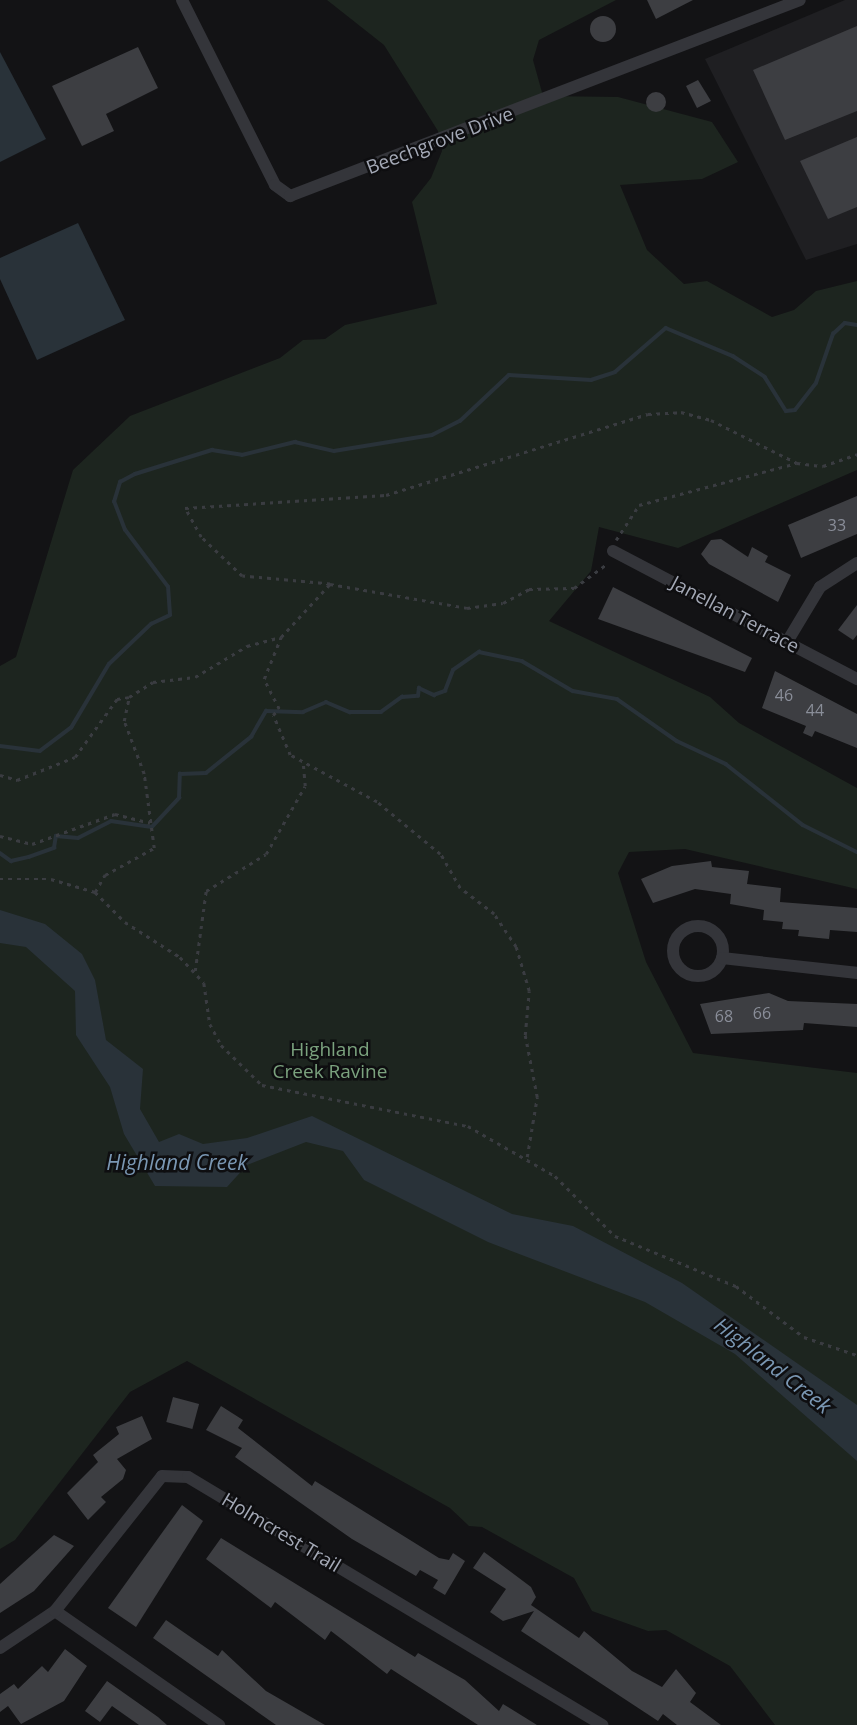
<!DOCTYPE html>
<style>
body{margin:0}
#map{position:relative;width:857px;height:1725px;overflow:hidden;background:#131315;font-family:"Open Sans",sans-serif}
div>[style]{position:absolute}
.built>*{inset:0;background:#1f1f22}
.green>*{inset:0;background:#1d251f}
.water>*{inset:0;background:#293239}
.stream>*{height:3.5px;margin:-1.75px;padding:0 1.75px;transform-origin:1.75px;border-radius:1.75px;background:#293239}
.building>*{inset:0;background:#3d3e42;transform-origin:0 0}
.round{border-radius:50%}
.path>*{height:2.5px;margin-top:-1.25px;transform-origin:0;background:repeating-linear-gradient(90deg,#3a3c41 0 3.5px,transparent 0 8.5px)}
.street>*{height:12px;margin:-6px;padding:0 6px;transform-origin:6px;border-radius:6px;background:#34353a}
.street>.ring{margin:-6px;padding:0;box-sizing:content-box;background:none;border:12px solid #34353a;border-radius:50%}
span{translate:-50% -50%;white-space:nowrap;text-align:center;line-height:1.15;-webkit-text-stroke:5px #0e0e10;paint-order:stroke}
.number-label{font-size:16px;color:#8a8e99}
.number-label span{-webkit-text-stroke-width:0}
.street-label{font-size:19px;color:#a4a9b6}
.park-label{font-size:19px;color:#7ba27e}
.water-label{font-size:21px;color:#7a97b3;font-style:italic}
</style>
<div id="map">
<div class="built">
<i style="clip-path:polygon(845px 0,857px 0,857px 244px,806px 260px,705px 59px)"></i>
</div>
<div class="green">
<i style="clip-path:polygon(327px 0,616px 0,539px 40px,533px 60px,543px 96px,618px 97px,712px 122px,738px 162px,702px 179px,620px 185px,647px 250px,684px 284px,707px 281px,772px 317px,794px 310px,816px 291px,857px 281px,857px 470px,678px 548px,599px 527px,591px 571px,549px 621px,710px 697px,739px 723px,857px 788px,857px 889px,685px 849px,629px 852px,618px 873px,646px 962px,693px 1053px,857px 1073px,857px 1725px,775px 1725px,730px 1666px,666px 1630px,648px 1631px,592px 1611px,574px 1578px,482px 1527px,469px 1526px,450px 1508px,187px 1361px,130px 1392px,15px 1540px,0 1549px,0 666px,16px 657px,73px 470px,130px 416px,280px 358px,303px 340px,325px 339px,345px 325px,437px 304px,412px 202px,431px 178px,442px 151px,438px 131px,384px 45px)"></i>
</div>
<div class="water">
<i style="clip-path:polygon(0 52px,46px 139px,0 162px)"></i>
<i style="clip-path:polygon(78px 223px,125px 320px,37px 360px,0 279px,0 258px)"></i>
<i style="clip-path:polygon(0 910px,45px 924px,82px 954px,95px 980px,106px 1040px,143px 1069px,140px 1109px,159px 1142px,179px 1134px,203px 1144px,247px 1138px,312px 1116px,512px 1214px,573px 1226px,682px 1283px,857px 1405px,857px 1461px,735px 1354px,645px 1302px,488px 1242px,364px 1180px,343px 1151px,306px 1142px,247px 1165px,227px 1187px,155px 1186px,124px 1134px,110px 1087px,76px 1035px,75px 991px,26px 947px,0 943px)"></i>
</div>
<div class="stream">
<i style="left:0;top:746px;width:40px;rotate:7.1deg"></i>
<i style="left:40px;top:751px;width:39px;rotate:-37deg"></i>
<i style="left:71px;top:728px;width:74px;rotate:-59.3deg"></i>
<i style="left:109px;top:664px;width:58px;rotate:-43.6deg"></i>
<i style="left:151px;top:624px;width:21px;rotate:-25deg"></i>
<i style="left:170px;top:615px;width:28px;rotate:-94deg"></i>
<i style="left:168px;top:587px;width:71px;rotate:-127deg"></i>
<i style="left:125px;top:530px;width:30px;rotate:-111deg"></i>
<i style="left:114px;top:502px;width:21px;rotate:-73deg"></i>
<i style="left:120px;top:482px;width:17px;rotate:-28deg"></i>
<i style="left:135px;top:474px;width:81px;rotate:-17.3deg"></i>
<i style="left:212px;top:450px;width:30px;rotate:9deg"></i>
<i style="left:242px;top:455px;width:55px;rotate:-13.8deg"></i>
<i style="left:295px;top:442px;width:40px;rotate:13deg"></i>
<i style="left:334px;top:451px;width:99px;rotate:-9.3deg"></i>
<i style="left:432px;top:435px;width:31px;rotate:-27deg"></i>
<i style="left:460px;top:421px;width:67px;rotate:-43.2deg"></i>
<i style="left:509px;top:375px;width:82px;rotate:3.5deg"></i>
<i style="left:591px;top:380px;width:25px;rotate:-18deg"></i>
<i style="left:615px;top:372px;width:67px;rotate:-40.8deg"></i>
<i style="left:666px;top:328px;width:73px;rotate:22.7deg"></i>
<i style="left:733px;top:356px;width:38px;rotate:33deg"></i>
<i style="left:765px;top:377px;width:40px;rotate:58deg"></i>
<i style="left:786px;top:411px;width:9px;rotate:-6deg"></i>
<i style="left:795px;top:410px;width:34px;rotate:-52deg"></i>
<i style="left:816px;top:383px;width:52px;rotate:-70.9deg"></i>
<i style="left:833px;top:334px;width:16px;rotate:-43deg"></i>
<i style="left:845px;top:323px;width:12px;rotate:9deg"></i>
<i style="left:0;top:853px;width:14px;rotate:36deg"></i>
<i style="left:11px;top:861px;width:18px;rotate:-13deg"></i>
<i style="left:29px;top:857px;width:27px;rotate:-20deg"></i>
<i style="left:54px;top:848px;width:12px;rotate:-81deg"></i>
<i style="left:56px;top:836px;width:22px;rotate:5deg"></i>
<i style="left:78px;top:838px;width:37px;rotate:-27deg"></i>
<i style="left:111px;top:821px;width:41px;rotate:8.3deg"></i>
<i style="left:152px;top:827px;width:40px;rotate:-47deg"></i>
<i style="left:179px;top:798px;width:24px;rotate:-88deg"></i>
<i style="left:180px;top:774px;width:26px;rotate:-2deg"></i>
<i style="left:206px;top:773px;width:58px;rotate:-38.7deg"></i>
<i style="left:251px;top:737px;width:30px;rotate:-60deg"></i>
<i style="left:266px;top:711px;width:37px;rotate:2deg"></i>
<i style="left:303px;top:712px;width:25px;rotate:-23deg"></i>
<i style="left:326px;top:702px;width:26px;rotate:23deg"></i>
<i style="left:350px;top:712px;width:31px"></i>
<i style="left:381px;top:712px;width:26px;rotate:-36deg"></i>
<i style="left:402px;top:697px;width:16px;rotate:-4deg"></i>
<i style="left:418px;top:696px;width:8px;rotate:-83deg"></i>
<i style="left:419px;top:688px;width:17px;rotate:25deg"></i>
<i style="left:434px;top:695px;width:12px;rotate:-20deg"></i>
<i style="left:445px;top:691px;width:22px;rotate:-69deg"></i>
<i style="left:453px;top:670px;width:32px;rotate:-35deg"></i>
<i style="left:479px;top:652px;width:44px;rotate:11.8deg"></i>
<i style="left:522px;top:661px;width:59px;rotate:30.5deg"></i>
<i style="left:573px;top:691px;width:45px;rotate:10.3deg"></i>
<i style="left:617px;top:699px;width:73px;rotate:35deg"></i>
<i style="left:677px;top:741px;width:54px;rotate:25.1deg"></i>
<i style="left:726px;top:764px;width:98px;rotate:38.4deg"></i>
<i style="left:803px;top:825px;width:60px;rotate:26.6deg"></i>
</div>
<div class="building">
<i style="clip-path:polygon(647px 0,693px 0,656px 19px)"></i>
<i class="round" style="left:590px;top:16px;width:26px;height:26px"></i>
<i style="clip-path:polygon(857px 26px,857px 111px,785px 140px,753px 70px)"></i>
<i style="clip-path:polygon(138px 47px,158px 88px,106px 114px,114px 131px,82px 146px,52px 86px)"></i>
<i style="clip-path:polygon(698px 80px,711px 101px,697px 108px,686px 86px)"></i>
<i class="round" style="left:646px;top:92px;width:20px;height:20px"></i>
<i style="clip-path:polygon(857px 137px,857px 207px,828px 219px,800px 161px)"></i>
<i style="clip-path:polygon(857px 496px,857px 534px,801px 558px,788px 525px)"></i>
<i style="clip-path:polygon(721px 539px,748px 557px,752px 547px,768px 556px,765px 562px,791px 575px,778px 602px,709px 564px,701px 554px,711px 540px)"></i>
<i style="clip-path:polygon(613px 587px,752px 658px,745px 672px,598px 619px)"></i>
<i style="clip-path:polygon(857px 605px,857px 635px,853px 640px,838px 630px)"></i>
<i style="clip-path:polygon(775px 671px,857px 714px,857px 748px,815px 731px,812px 737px,803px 733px,806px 726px,762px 708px)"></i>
<i style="clip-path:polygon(711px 861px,712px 867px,749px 871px,747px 884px,781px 888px,780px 902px,857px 908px,857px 932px,830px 930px,829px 939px,798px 936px,799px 930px,782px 929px,783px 922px,763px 920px,764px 910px,730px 904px,731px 894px,695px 889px,653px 903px,641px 879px,672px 866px)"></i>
<i style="clip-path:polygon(769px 993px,788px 1001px,857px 1004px,857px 1027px,804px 1023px,803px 1030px,711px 1034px,700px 1004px)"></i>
<i style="left:173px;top:1397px;width:27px;height:26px;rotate:15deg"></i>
<i style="clip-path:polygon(221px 1406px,243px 1420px,238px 1428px,312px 1486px,315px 1481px,439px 1558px,449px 1560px,453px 1553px,465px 1561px,445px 1595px,433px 1588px,438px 1580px,420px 1570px,416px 1576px,352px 1539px,235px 1457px,242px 1448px,206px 1430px)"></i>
<i style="clip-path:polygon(142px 1416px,152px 1439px,117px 1459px,126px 1470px,123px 1479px,101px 1497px,106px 1502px,88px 1520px,67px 1493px,98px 1462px,93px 1455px,119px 1434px,116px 1427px)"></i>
<i style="clip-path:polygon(182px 1505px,203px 1521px,136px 1627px,108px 1608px)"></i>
<i style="clip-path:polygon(54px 1535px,74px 1546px,34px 1591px,0 1613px,0 1584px)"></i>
<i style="clip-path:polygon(221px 1538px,415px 1657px,418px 1653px,465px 1680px,499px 1711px,503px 1704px,537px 1725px,478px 1725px,391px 1669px,387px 1674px,331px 1631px,325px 1640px,275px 1602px,271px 1608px,206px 1559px)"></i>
<i style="clip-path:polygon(484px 1552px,531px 1587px,536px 1597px,531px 1605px,579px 1638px,584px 1631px,632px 1671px,662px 1687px,676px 1669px,696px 1693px,690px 1702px,721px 1725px,677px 1725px,663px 1714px,658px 1721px,521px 1631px,534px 1611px,503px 1621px,490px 1612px,506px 1589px,473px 1568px)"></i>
<i style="clip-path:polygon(166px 1620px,218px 1656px,222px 1650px,266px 1691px,325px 1725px,276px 1725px,153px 1638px)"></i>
<i style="clip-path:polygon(65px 1649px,87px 1666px,64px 1701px,21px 1724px,8px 1706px,0 1712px,0 1694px,14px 1684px,18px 1689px,42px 1666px,48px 1672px)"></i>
<i style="clip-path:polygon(107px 1681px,158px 1717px,167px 1725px,139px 1725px,112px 1706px,100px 1722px,85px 1711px)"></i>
</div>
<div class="path">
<i style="left:616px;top:540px;width:42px;rotate:-56.7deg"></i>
<i style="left:639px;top:505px;width:163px;rotate:-14.9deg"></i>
<i style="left:330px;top:584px;width:88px;rotate:-174.8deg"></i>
<i style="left:242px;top:576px;width:57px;rotate:-136.4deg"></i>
<i style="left:201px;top:537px;width:33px;rotate:-119deg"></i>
<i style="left:185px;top:508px;width:201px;rotate:-3.7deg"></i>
<i style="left:386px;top:495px;width:274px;rotate:-17.2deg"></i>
<i style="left:648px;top:414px;width:33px;rotate:-3deg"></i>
<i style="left:681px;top:412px;width:31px;rotate:15deg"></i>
<i style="left:711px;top:420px;width:96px;rotate:26.6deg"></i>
<i style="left:797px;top:463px;width:26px;rotate:7deg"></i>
<i style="left:823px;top:466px;width:36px;rotate:-19deg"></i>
<i style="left:0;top:775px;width:18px;rotate:16deg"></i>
<i style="left:17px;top:780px;width:62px;rotate:-21.6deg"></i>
<i style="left:75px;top:757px;width:72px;rotate:-54.1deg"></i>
<i style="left:117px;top:699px;width:12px;rotate:-9deg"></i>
<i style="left:0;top:836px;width:33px;rotate:14deg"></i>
<i style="left:32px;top:844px;width:88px;rotate:-19.9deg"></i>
<i style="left:115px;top:814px;width:36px;rotate:14deg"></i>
<i style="left:0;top:879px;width:51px"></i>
<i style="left:51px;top:879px;width:46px;rotate:16.5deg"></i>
<i style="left:95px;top:892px;width:42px;rotate:45deg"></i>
<i style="left:125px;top:922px;width:65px;rotate:32.5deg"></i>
<i style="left:180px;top:957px;width:35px;rotate:47deg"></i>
<i style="left:204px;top:983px;width:41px;rotate:81.7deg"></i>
<i style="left:210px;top:1024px;width:24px;rotate:62deg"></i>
<i style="left:221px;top:1045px;width:57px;rotate:44.3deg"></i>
<i style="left:262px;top:1085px;width:210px;rotate:11.3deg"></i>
<i style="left:468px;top:1126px;width:100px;rotate:29.9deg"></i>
<i style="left:555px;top:1176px;width:85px;rotate:45deg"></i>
<i style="left:615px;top:1236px;width:131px;rotate:22.5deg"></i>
<i style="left:736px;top:1286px;width:85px;rotate:36.9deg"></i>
<i style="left:804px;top:1337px;width:56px;rotate:18.8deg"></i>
<i style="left:95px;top:892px;width:20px;rotate:-60deg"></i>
<i style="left:105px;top:875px;width:56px;rotate:-28.9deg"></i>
<i style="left:154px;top:848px;width:75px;rotate:-97.7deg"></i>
<i style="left:144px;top:774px;width:57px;rotate:-110.7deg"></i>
<i style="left:124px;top:721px;width:25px;rotate:-78deg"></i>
<i style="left:129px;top:697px;width:28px;rotate:-32deg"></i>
<i style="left:153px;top:682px;width:42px;rotate:-6.8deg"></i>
<i style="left:195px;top:677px;width:61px;rotate:-30.8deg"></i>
<i style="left:247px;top:646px;width:35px;rotate:-15deg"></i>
<i style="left:195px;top:971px;width:81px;rotate:-82.2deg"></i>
<i style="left:206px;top:891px;width:70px;rotate:-31.7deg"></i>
<i style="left:266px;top:854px;width:78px;rotate:-60.2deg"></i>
<i style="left:305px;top:786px;width:24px;rotate:-95deg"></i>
<i style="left:527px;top:1157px;width:61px;rotate:-80.5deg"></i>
<i style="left:537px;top:1097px;width:63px;rotate:-101deg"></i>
<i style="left:525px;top:1035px;width:44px;rotate:-84.8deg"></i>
<i style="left:529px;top:991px;width:46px;rotate:-106.5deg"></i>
<i style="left:516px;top:947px;width:40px;rotate:-124deg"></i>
<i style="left:494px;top:914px;width:43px;rotate:-142.6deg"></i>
<i style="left:460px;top:888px;width:39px;rotate:-120deg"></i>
<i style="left:440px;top:854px;width:82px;rotate:-140.5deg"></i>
<i style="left:377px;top:802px;width:99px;rotate:-151.6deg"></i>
<i style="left:290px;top:755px;width:43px;rotate:-113deg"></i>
<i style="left:273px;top:715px;width:8px;rotate:-45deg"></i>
<i style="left:279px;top:709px;width:34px;rotate:-117deg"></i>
<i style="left:264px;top:679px;width:45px;rotate:-68deg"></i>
<i style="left:281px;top:637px;width:72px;rotate:-47.2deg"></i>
<i style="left:330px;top:584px;width:139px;rotate:9.9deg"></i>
<i style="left:467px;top:608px;width:36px;rotate:-8deg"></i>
<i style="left:503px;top:603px;width:30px;rotate:-28deg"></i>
<i style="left:529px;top:589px;width:45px;rotate:-1.3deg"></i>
<i style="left:574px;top:588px;width:42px;rotate:-36.3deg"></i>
</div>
<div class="street">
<i style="left:182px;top:0;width:207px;rotate:63.3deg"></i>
<i style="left:275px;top:185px;width:19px;rotate:36deg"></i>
<i style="left:290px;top:196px;width:546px;rotate:-21.02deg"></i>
<i style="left:613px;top:551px;width:276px;rotate:27.7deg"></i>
<i style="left:787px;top:642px;width:64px;rotate:-59deg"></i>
<i style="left:820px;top:587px;width:44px;rotate:-33deg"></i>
<i class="ring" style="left:673px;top:926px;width:38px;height:38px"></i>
<i style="left:722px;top:958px;width:136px;rotate:6.3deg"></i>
<i style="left:55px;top:1611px;width:200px;rotate:34.8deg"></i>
<i style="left:0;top:1648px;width:66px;rotate:-33.9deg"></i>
<i style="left:55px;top:1611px;width:172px;rotate:-51.6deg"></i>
<i style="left:162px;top:1476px;width:26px;rotate:2deg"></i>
<i style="left:188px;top:1477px;width:483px;rotate:30.9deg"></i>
</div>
<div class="number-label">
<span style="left:837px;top:525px">33</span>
<span style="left:784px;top:695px">46</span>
<span style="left:815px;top:710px">44</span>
<span style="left:762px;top:1013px">66</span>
<span style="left:724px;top:1016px">68</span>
</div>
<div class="street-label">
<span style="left:440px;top:141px;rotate:-21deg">Beechgrove Drive</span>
<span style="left:735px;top:615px;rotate:28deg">Janellan Terrace</span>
<span style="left:281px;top:1533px;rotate:31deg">Holmcrest Trail</span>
</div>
<div class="park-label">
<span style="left:330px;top:1061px">Highland<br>Creek Ravine</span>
</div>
<div class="water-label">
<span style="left:177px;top:1162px">Highland Creek</span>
<span style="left:773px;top:1365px;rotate:38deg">Highland Creek</span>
</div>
</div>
